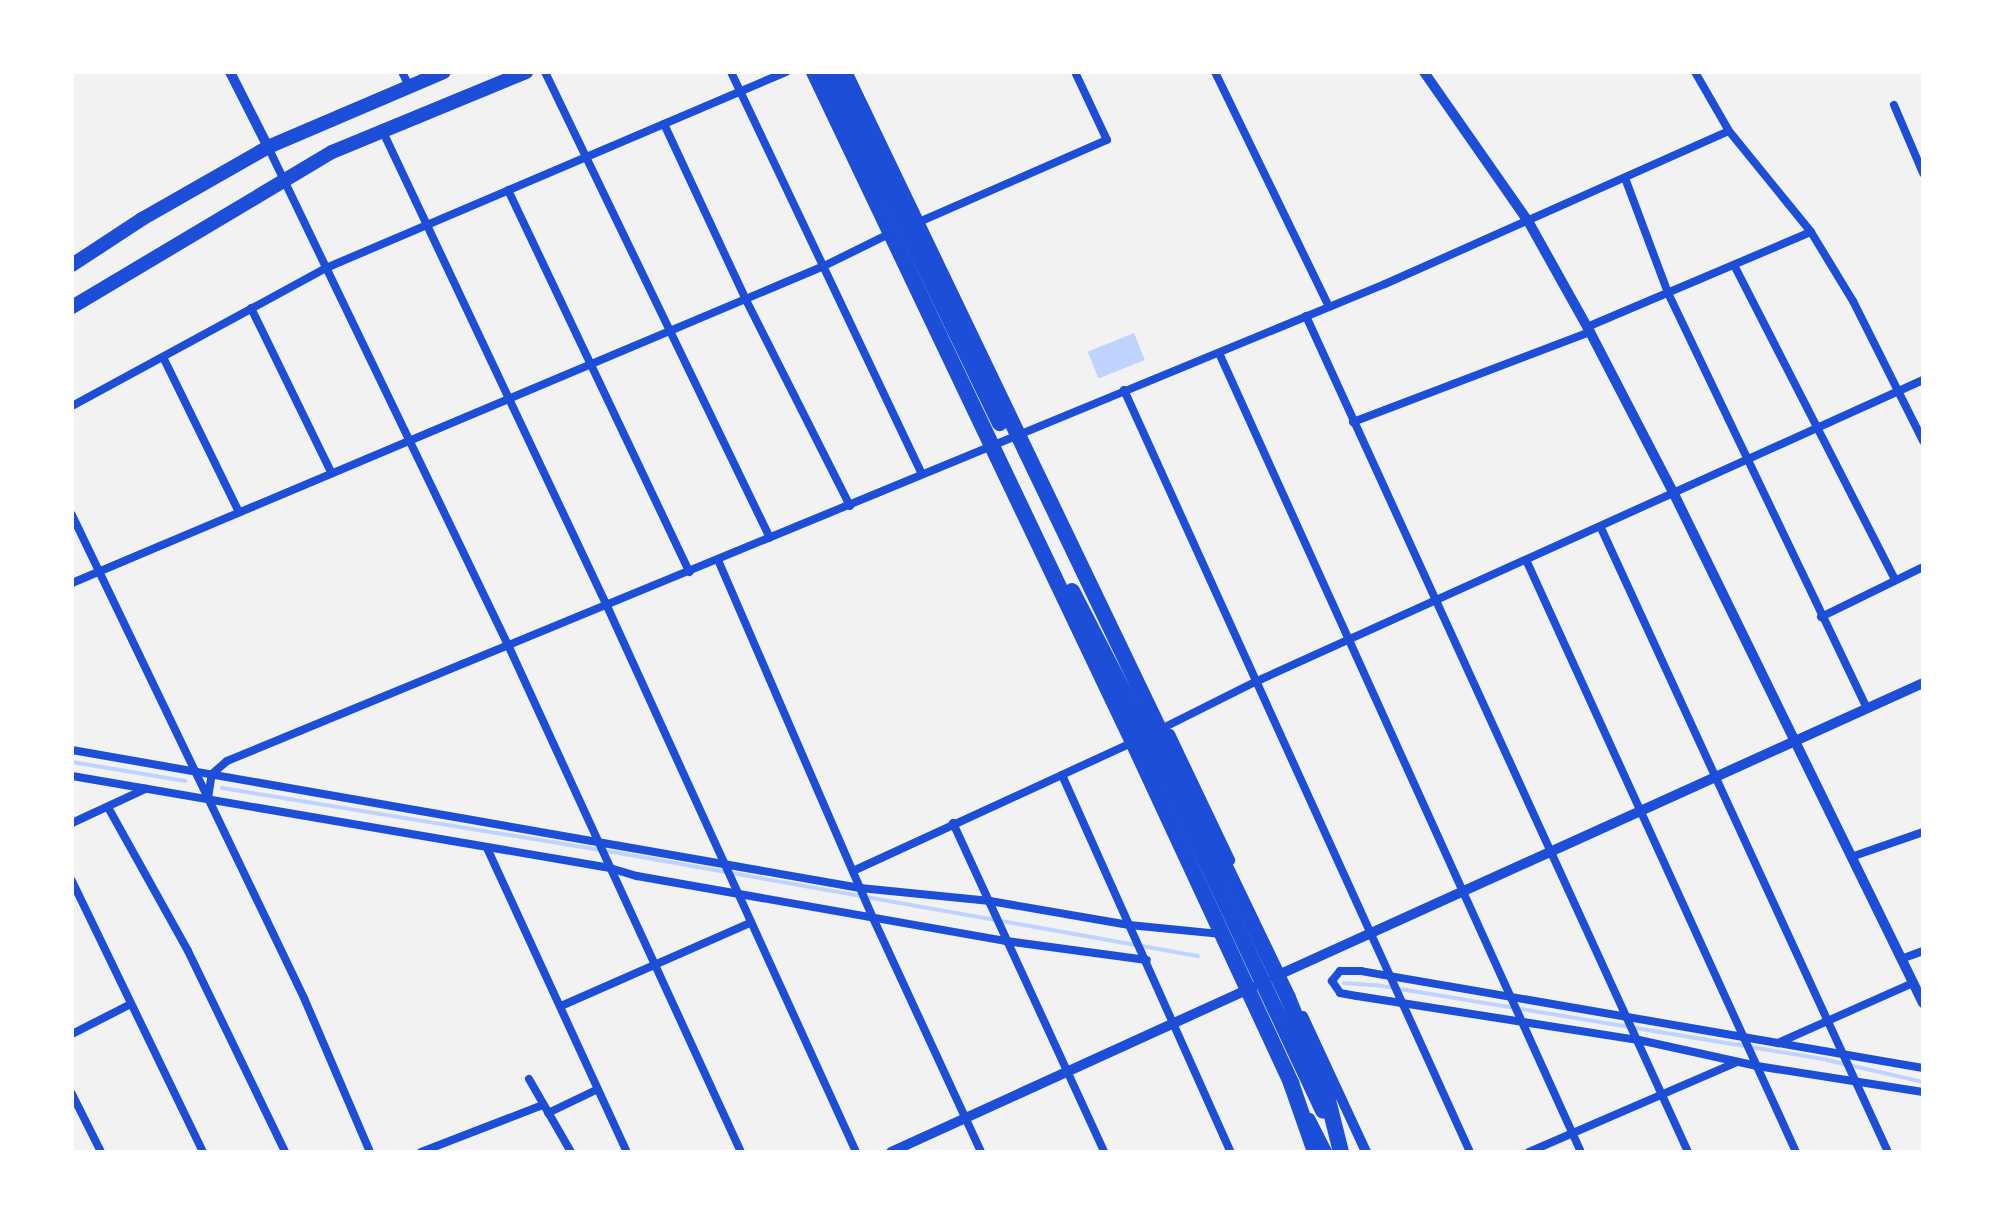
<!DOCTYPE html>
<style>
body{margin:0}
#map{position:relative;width:1995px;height:1224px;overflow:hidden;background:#f2f2f2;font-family:Mulish,sans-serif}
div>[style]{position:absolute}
.water>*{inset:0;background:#bfd3fe;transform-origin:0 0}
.stream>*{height:4px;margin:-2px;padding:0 2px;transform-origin:2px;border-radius:2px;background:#bfd3fe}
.minor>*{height:8px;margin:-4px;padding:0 4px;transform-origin:4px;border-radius:4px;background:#1d4ed8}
.tertiary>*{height:10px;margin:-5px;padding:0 5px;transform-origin:5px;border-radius:5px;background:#1d4ed8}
.trunk>*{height:14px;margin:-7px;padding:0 7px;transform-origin:7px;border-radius:7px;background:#1d4ed8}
.motorway>*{height:16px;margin:-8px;padding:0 8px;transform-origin:8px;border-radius:8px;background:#1d4ed8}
span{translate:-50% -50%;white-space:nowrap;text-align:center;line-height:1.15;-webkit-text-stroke:8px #fff;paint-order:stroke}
.frame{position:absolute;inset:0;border:74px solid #fff;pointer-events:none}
</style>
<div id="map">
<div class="water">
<i style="left:1134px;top:333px;width:29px;height:50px;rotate:68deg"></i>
</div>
<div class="stream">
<i style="left:72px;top:762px;width:115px;rotate:9.5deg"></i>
<i style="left:222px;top:788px;width:396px;rotate:9.3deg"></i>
<i style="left:613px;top:852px;width:594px;rotate:10.08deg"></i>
<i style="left:1344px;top:983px;width:32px;rotate:4deg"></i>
<i style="left:1376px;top:985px;width:457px;rotate:9.4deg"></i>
<i style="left:1827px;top:1060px;width:98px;rotate:12.9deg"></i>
</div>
<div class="minor">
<i style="left:402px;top:72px;width:13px;rotate:63deg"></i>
<i style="left:545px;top:72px;width:517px;rotate:64.23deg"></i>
<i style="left:731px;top:72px;width:445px;rotate:64.6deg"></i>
<i style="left:1215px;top:72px;width:261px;rotate:64.1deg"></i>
<i style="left:1695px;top:72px;width:68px;rotate:60deg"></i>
<i style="left:1729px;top:131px;width:130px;rotate:50.9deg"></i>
<i style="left:1811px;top:232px;width:81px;rotate:58.7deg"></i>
<i style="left:1853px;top:301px;width:157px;rotate:63.4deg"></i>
<i style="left:1894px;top:105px;width:74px;rotate:66.9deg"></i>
<i style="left:664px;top:124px;width:192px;rotate:65deg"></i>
<i style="left:745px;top:298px;width:233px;rotate:63.2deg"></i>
<i style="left:383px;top:132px;width:524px;rotate:64.71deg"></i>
<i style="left:607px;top:606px;width:600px;rotate:65.48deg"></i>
<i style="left:268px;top:147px;width:555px;rotate:64.27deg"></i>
<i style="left:509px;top:647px;width:556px;rotate:65.33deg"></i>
<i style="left:1625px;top:178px;width:123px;rotate:69.5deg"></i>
<i style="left:1668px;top:293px;width:461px;rotate:64.4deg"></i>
<i style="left:508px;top:190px;width:423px;rotate:64.6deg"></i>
<i style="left:919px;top:222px;width:205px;rotate:-23.6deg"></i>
<i style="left:1107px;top:140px;width:75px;rotate:-115.2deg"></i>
<i style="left:1734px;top:265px;width:354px;rotate:62.9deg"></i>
<i style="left:251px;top:308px;width:182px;rotate:64deg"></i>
<i style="left:1306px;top:316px;width:919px;rotate:65.44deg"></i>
<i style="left:1587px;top:327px;width:243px;rotate:-23deg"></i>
<i style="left:1219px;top:353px;width:877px;rotate:65.63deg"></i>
<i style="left:163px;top:357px;width:173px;rotate:63.9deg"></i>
<i style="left:1124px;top:390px;width:837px;rotate:65.58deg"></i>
<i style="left:72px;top:406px;width:289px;rotate:-28.5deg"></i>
<i style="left:326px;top:268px;width:500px;rotate:-23.08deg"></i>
<i style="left:1353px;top:422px;width:254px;rotate:-20.8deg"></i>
<i style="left:72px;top:515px;width:536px;rotate:64.34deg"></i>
<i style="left:304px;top:998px;width:168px;rotate:66.8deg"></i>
<i style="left:1601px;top:528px;width:687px;rotate:65.3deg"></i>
<i style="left:718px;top:560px;width:390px;rotate:66.6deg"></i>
<i style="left:873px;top:918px;width:258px;rotate:65.2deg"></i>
<i style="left:1527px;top:562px;width:648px;rotate:65.49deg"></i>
<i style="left:72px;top:583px;width:816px;rotate:-22.86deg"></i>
<i style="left:824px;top:266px;width:72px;rotate:-26.2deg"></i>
<i style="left:1821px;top:617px;width:114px;rotate:-26.1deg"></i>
<i style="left:1157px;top:731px;width:110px;rotate:-26.6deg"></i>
<i style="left:1255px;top:682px;width:733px;rotate:-24.33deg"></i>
<i style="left:72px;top:750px;width:800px;rotate:9.93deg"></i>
<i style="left:860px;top:888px;width:131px;rotate:5.7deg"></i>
<i style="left:990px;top:901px;width:141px;rotate:9.8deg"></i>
<i style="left:1129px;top:925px;width:91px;rotate:5.6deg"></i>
<i style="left:1062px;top:775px;width:413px;rotate:65.9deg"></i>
<i style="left:72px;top:776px;width:546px;rotate:9.7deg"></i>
<i style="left:610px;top:868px;width:28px;rotate:17deg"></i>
<i style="left:637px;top:876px;width:375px;rotate:10deg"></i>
<i style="left:1006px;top:941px;width:142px;rotate:7.7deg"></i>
<i style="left:208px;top:798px;width:24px;rotate:-81deg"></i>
<i style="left:212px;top:774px;width:20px;rotate:-41deg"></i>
<i style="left:227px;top:761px;width:1252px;rotate:-22.39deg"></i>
<i style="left:1385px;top:284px;width:376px;rotate:-24deg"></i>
<i style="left:109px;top:809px;width:162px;rotate:60.9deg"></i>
<i style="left:188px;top:951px;width:223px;rotate:64.2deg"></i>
<i style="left:72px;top:823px;width:81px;rotate:-25deg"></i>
<i style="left:953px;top:823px;width:362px;rotate:65.3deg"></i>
<i style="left:487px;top:848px;width:335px;rotate:65.3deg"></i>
<i style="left:1851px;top:857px;width:76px;rotate:-19.1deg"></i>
<i style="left:853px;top:871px;width:309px;rotate:-24.7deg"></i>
<i style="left:72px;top:881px;width:301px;rotate:64.2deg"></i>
<i style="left:1901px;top:959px;width:23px;rotate:-20deg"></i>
<i style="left:561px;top:1006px;width:206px;rotate:-23.7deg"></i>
<i style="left:72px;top:1034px;width:66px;rotate:-27deg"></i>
<i style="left:1778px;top:1043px;width:148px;rotate:-24deg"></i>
<i style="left:1923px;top:1068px;width:570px;rotate:-170.21deg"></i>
<i style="left:1361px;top:971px;width:21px;rotate:180deg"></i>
<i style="left:1340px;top:971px;width:13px;rotate:129deg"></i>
<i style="left:1332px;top:981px;width:14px;rotate:56deg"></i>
<i style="left:1340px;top:993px;width:17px;rotate:10deg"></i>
<i style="left:1357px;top:996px;width:285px;rotate:8.9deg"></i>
<i style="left:1639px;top:1040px;width:121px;rotate:12.4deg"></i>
<i style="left:1757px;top:1066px;width:168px;rotate:8.9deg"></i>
<i style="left:529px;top:1079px;width:84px;rotate:60.1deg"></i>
<i style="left:72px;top:1094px;width:65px;rotate:63.4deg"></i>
<i style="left:548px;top:1113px;width:55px;rotate:-25.6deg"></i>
<i style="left:421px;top:1152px;width:131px;rotate:-21.1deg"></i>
<i style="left:1529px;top:1152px;width:227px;rotate:-23.4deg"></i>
</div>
<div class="tertiary">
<i style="left:230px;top:72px;width:84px;rotate:63.1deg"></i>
<i style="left:1424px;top:72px;width:182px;rotate:55.1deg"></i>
<i style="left:1528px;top:221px;width:127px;rotate:60.8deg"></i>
<i style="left:1590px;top:332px;width:180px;rotate:62.6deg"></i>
<i style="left:1673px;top:492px;width:569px;rotate:63.93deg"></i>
<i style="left:1170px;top:734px;width:140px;rotate:64.5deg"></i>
<i style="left:1274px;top:977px;width:712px;rotate:-24.37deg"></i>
<i style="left:1303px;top:1016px;width:150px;rotate:65.1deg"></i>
<i style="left:1310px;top:1118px;width:38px;rotate:63deg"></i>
<i style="left:891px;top:1152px;width:398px;rotate:-24.5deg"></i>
</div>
<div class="trunk">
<i style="left:72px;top:265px;width:84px;rotate:-33.3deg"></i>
<i style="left:142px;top:219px;width:145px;rotate:-29.7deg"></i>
<i style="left:268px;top:147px;width:191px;rotate:-23.1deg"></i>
<i style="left:72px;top:307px;width:303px;rotate:-30.8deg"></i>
<i style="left:332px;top:152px;width:210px;rotate:-22.4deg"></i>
</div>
<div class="motorway">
<i style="left:814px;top:72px;width:756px;rotate:64.55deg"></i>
<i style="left:1139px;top:755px;width:362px;rotate:65.1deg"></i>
<i style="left:1291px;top:1083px;width:73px;rotate:70.8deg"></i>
<i style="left:830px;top:72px;width:390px;rotate:64.2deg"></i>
<i style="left:844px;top:72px;width:1027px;rotate:64.38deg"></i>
<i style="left:1288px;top:998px;width:97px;rotate:67.7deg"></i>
<i style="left:1325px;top:1088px;width:66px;rotate:76deg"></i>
<i style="left:1072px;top:591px;width:173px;rotate:62.8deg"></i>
<i style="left:1151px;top:745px;width:404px;rotate:64.8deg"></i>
</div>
<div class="frame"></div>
</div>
